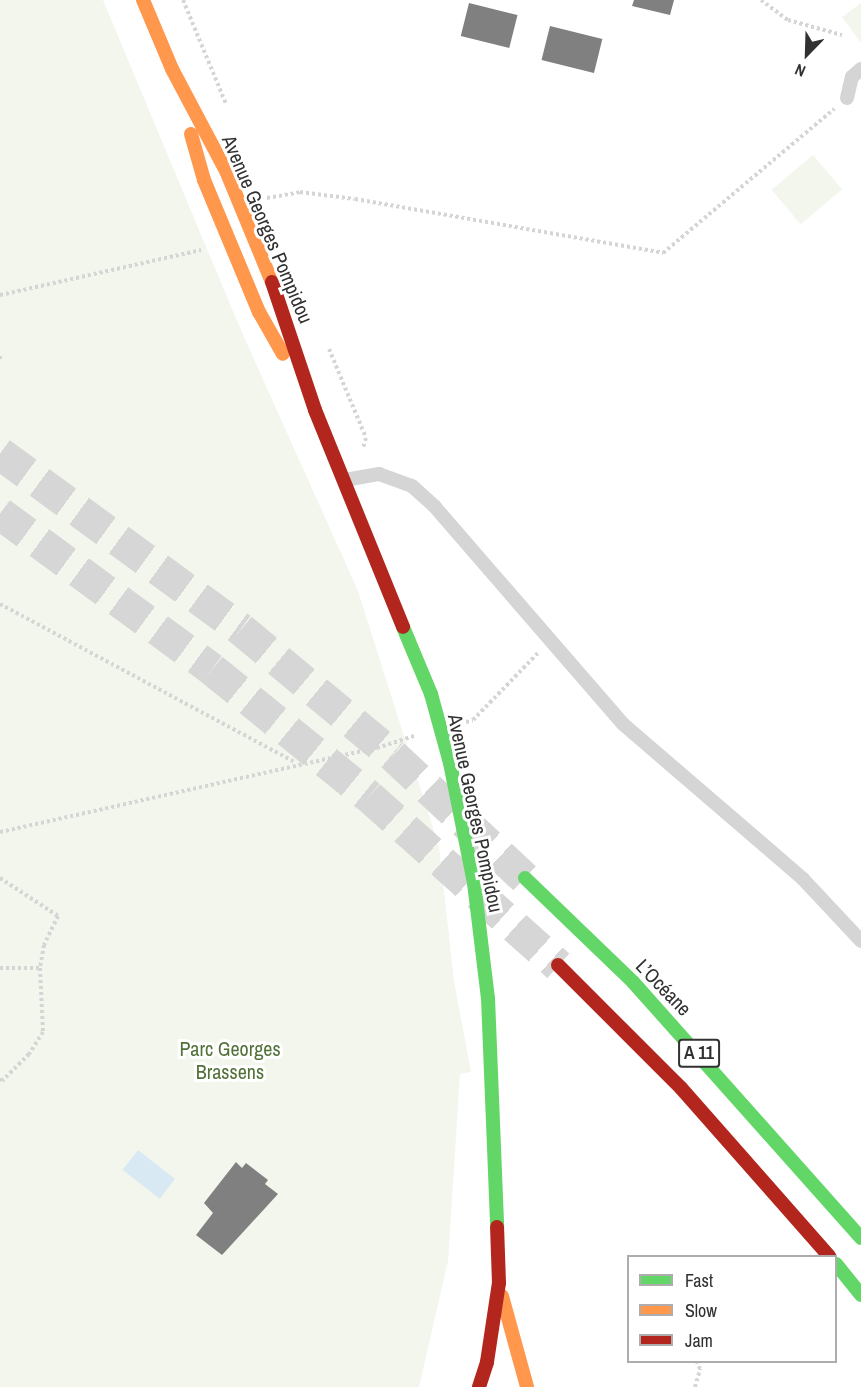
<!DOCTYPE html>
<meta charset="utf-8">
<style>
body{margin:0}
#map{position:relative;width:861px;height:1387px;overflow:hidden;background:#fff;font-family:"Archivo Narrow",sans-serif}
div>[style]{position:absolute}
.green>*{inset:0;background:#f2f6ed;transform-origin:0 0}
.water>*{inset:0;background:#d9e9f4;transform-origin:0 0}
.building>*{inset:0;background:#808080;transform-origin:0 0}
.highway-tunnel>*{height:33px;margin-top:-16.5px;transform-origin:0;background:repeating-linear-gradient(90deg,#d6d6d6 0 33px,transparent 0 49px)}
.path>*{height:4px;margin-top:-2px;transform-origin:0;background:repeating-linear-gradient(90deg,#d5d5d5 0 3px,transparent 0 6px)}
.lane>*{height:14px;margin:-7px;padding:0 7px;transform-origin:7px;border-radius:7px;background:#d5d5d5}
.fast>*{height:14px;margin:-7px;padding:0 7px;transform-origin:7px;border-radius:7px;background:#63d668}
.slow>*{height:14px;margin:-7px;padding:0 7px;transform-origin:7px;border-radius:7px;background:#ff974d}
.jam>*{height:14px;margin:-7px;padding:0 7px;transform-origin:7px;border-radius:7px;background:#b3261e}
span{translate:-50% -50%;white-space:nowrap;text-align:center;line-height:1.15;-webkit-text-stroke:6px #fff;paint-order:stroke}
.shield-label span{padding:2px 4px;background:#fff;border:2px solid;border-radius:4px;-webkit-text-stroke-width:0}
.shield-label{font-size:18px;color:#313131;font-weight:700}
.street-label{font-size:20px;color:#313131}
.park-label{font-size:20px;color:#527139}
.legend{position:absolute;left:627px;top:1255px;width:210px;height:108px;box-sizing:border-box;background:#fff;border:2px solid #adadad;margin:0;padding:8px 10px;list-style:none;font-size:18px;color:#313131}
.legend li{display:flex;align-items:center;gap:12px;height:30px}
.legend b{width:30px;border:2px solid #adadad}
.north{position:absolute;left:777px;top:24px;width:60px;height:60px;-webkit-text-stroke:4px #fff;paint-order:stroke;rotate:203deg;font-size:16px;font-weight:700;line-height:24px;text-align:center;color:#313131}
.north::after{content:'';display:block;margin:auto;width:21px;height:27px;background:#313131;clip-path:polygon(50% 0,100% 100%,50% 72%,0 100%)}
</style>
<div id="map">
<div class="green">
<i style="clip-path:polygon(0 0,103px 0,240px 328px,358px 591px,439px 847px,454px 981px,471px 1072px,460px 1074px,448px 1261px,419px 1387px,0 1387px)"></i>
<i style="clip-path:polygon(861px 3px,861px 43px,842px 17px)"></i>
<i style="left:813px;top:155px;width:45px;height:54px;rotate:50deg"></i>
</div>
<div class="water">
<i style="left:138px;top:1150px;width:47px;height:25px;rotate:38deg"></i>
</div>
<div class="building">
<i style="clip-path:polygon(634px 0,674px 0,670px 15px,632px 6px)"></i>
<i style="left:469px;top:3px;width:50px;height:34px;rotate:14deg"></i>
<i style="left:550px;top:26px;width:54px;height:35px;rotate:14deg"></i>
<i style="clip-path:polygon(236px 1162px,242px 1168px,246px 1163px,268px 1180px,265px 1184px,278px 1194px,222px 1255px,196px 1235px,213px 1213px,204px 1203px)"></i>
</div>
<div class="highway-tunnel">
<i style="left:0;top:453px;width:298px;rotate:36.1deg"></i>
<i style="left:241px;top:629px;width:197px;rotate:39.7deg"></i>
<i style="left:393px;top:755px;width:180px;rotate:43deg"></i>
<i style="left:0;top:513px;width:263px;rotate:36.3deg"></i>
<i style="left:212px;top:669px;width:202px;rotate:39deg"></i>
<i style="left:369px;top:796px;width:254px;rotate:41.8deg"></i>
</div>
<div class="path">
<i style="left:183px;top:0;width:113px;rotate:67.5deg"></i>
<i style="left:761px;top:0;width:34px;rotate:37deg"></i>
<i style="left:788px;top:20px;width:56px;rotate:15.5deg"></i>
<i style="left:267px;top:198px;width:34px;rotate:-10deg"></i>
<i style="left:300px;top:192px;width:55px;rotate:7.3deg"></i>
<i style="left:355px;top:199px;width:313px;rotate:9.9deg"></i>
<i style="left:663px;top:253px;width:224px;rotate:-40.1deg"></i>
<i style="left:0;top:295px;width:206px;rotate:-12.6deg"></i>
<i style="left:329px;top:349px;width:96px;rotate:67.4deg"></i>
<i style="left:366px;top:438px;width:10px;rotate:107deg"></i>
<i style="left:0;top:356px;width:4px;rotate:90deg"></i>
<i style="left:0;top:604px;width:336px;rotate:28.2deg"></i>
<i style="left:466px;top:722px;width:7px;rotate:-16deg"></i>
<i style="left:473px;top:720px;width:93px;rotate:-45.9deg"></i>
<i style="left:0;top:832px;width:386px;rotate:-12.6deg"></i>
<i style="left:377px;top:748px;width:39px;rotate:-18deg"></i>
<i style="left:0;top:878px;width:69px;rotate:33.2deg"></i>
<i style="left:58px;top:916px;width:32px;rotate:116deg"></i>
<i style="left:44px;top:945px;width:23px;rotate:100deg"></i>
<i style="left:40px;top:968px;width:64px;rotate:87.3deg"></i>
<i style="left:43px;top:1032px;width:26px;rotate:122deg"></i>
<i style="left:29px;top:1054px;width:38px;rotate:135deg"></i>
<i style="left:2px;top:1081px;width:4px;rotate:-117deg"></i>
<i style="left:0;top:968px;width:40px"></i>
<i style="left:695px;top:1387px;width:19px;rotate:-74deg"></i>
<i style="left:700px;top:1369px;width:8px;rotate:-113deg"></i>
</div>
<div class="lane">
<i style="left:847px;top:98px;width:22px;rotate:-77deg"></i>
<i style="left:852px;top:77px;width:12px;rotate:-42deg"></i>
<i style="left:345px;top:480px;width:35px;rotate:-10deg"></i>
<i style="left:379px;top:474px;width:35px;rotate:20deg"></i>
<i style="left:412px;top:486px;width:31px;rotate:42deg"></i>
<i style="left:435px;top:507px;width:287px;rotate:49.1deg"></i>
<i style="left:623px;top:724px;width:238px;rotate:40.7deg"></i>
<i style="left:803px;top:879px;width:85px;rotate:46.9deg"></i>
</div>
<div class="fast">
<i style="left:403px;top:627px;width:73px;rotate:67.3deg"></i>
<i style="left:431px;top:694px;width:72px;rotate:74.6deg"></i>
<i style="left:450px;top:763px;width:122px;rotate:78.7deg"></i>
<i style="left:474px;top:883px;width:116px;rotate:83.1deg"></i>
<i style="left:488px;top:998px;width:229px;rotate:87.7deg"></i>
<i style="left:525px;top:878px;width:150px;rotate:43.9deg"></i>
<i style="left:633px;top:982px;width:343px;rotate:48.3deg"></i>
<i style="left:836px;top:1264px;width:40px;rotate:51deg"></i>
</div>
<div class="slow">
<i style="left:143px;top:0;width:75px;rotate:67.2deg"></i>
<i style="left:172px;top:69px;width:118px;rotate:62.1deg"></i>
<i style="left:227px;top:173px;width:118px;rotate:67.6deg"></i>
<i style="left:191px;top:134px;width:48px;rotate:74.2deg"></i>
<i style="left:204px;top:180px;width:143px;rotate:67.4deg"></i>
<i style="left:259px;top:312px;width:48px;rotate:60.3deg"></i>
<i style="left:502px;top:1296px;width:94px;rotate:74.6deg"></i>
</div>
<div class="jam">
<i style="left:272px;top:282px;width:135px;rotate:71.4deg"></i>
<i style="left:315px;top:410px;width:234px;rotate:67.9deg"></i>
<i style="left:558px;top:965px;width:174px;rotate:45deg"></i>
<i style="left:681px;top:1088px;width:224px;rotate:48.6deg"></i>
<i style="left:479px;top:1387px;width:26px;rotate:-72deg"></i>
<i style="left:487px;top:1362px;width:80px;rotate:-81.4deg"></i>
<i style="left:499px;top:1283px;width:56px;rotate:-92deg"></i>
</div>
<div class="shield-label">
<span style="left:699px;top:1053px">A 11</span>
</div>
<div class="street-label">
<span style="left:268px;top:229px;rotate:67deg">Avenue Georges Pompidou</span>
<span style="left:476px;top:813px;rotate:78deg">Avenue Georges Pompidou</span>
<span style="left:664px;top:987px;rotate:46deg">L’Océane</span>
</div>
<div class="park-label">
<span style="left:230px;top:1060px">Parc Georges<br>Brassens</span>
</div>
<ul class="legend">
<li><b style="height:8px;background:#63d668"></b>Fast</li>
<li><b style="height:8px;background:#ff974d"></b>Slow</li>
<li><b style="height:8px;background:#b3261e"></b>Jam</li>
</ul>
<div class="north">N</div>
</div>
